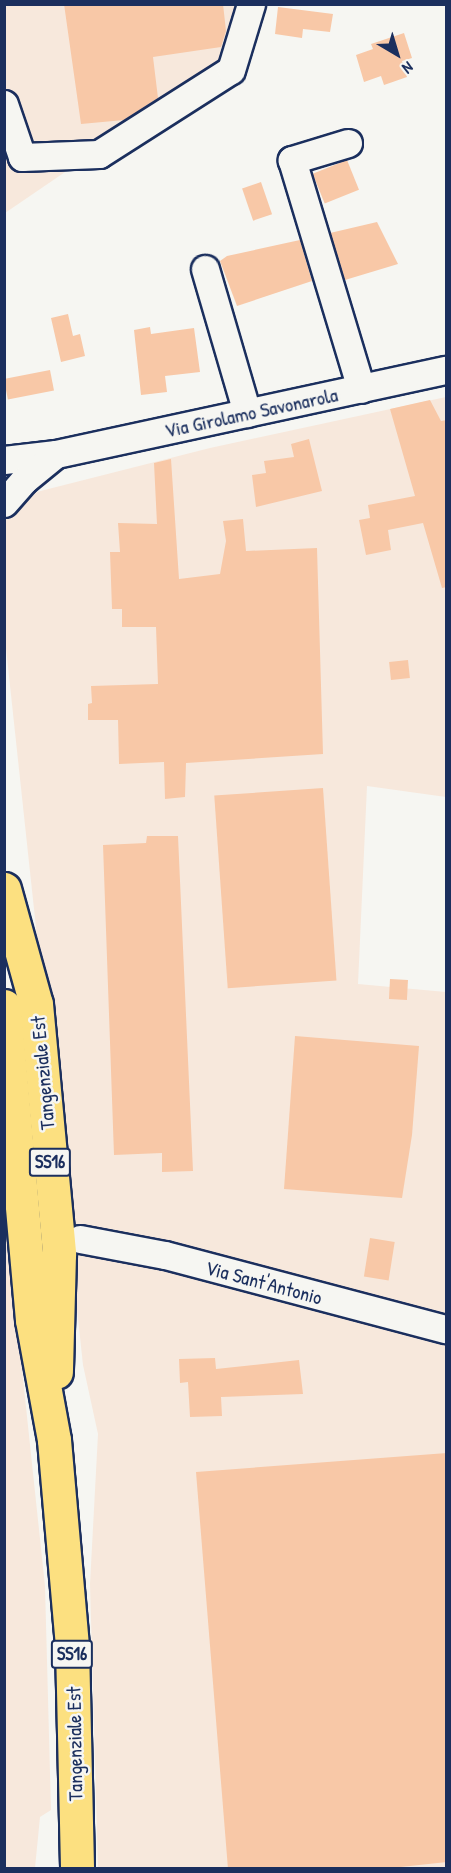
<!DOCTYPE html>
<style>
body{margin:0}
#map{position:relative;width:451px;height:1873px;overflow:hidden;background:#f6f6f2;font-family:"Patrick Hand",sans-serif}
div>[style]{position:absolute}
.built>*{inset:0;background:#f7e8dc}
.building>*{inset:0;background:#f8c8a7;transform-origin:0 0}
.roads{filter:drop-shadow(2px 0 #1b2f5e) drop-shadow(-2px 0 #1b2f5e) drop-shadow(0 2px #1b2f5e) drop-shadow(0 -2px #1b2f5e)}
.minor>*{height:27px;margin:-13.5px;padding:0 13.5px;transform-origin:13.5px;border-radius:13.5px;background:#f6f6f2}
.major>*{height:33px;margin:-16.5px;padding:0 16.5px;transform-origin:16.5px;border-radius:16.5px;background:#fce080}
span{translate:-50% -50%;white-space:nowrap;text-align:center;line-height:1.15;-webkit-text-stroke:5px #f6f6f2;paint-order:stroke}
.shield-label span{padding:2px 4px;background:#f6f6f2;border:2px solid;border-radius:4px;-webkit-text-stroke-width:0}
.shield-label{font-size:18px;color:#1b2f5e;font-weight:700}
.street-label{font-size:20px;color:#1b2f5e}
.frame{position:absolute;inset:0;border:6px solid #1b2f5e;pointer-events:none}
.north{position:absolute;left:367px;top:24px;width:60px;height:60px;-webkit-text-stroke:4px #f6f6f2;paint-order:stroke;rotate:142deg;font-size:16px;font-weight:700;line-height:24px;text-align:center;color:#1b2f5e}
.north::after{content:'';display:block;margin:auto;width:21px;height:27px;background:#1b2f5e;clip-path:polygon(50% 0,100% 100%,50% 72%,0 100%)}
</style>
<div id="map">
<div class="built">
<i style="clip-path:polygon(5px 5px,254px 5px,244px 50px,5px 213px)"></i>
<i style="clip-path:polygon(446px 397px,446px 797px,367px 786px,358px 984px,446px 992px,446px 1868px,98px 1868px,90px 1584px,98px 1434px,83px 1365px,5px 639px,4px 506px,9px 499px,210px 448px)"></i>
<i style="clip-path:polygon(4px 1200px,45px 1586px,51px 1810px,40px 1817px,35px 1868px,4px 1868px)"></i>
</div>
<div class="building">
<i style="clip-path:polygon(64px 4px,223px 4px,226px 31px,221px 47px,153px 57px,158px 98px,124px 120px,81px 124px)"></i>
<i style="clip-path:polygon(278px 7px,333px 14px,330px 32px,303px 29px,302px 38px,275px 34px)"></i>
<i style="clip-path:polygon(404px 33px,412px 58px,402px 61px,407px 77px,384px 85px,381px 76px,364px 82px,356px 55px,373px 49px,371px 44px)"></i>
<i style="left:347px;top:160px;width:32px;height:37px;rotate:68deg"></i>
<i style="left:261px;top:182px;width:34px;height:20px;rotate:71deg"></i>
<i style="clip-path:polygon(377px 222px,398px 264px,345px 280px,330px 233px)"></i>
<i style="clip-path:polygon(300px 240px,312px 281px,237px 306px,220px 261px,227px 256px)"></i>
<i style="clip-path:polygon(68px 314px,73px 336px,80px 334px,85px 356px,61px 362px,51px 318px)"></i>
<i style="clip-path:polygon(150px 327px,151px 334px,194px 328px,200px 372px,165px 376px,167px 392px,141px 395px,134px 330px)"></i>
<i style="left:50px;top:370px;width:21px;height:47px;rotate:79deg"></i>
<i style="clip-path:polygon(430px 400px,441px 421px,447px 420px,447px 587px,442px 588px,423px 523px,388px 530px,391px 550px,366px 555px,359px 520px,370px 518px,368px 505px,415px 496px,390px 409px)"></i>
<i style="clip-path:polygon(309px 439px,322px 491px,256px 507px,252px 475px,266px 473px,264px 461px,294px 457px,291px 444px)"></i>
<i style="clip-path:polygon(171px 459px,179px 579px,220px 574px,226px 541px,223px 521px,243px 519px,246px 551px,317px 548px,323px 754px,186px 763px,185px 797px,165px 799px,164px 762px,119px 764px,118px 720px,88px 720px,88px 704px,92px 703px,91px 686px,158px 684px,156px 627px,122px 627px,122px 609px,112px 609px,110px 552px,120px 552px,118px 523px,157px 524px,154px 463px)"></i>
<i style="left:408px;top:660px;width:18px;height:19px;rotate:84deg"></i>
<i style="left:323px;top:788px;width:193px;height:109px;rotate:86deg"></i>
<i style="clip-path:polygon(147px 836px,178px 836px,193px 1171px,162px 1172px,162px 1153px,114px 1155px,103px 845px,146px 843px)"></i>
<i style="left:390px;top:979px;width:18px;height:20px;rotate:3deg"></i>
<i style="clip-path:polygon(295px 1036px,419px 1046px,412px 1135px,402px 1198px,284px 1189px)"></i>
<i style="left:370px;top:1238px;width:25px;height:39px;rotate:9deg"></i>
<i style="clip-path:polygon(215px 1358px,216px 1369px,299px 1360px,303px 1394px,221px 1397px,222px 1416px,190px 1417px,188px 1382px,180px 1383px,179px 1359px)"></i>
<i style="clip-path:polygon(447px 1453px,447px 1862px,382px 1869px,228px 1869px,196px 1472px)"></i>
</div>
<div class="roads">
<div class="minor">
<i style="left:4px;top:104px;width:56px;rotate:71.2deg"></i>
<i style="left:22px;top:157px;width:77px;rotate:-2.2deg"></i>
<i style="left:99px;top:154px;width:156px;rotate:-32.5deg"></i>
<i style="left:231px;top:70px;width:69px;rotate:-73.1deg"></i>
<i style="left:348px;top:143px;width:59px;rotate:163.1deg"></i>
<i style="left:292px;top:160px;width:239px;rotate:73.2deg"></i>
<i style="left:205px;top:269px;width:150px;rotate:73.7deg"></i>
<i style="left:4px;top:460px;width:52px;rotate:-6.6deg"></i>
<i style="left:56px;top:454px;width:399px;rotate:-12.2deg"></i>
<i style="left:4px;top:503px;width:30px;rotate:-49deg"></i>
<i style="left:24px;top:480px;width:41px;rotate:-39.1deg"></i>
<i style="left:80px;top:1239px;width:86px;rotate:10.7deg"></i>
<i style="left:165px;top:1255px;width:291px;rotate:14.8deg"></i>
</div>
<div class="major">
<i style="left:4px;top:889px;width:119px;rotate:74.5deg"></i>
<i style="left:36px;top:1004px;width:251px;rotate:84.7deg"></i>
<i style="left:59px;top:1254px;width:118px;rotate:91.5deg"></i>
<i style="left:4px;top:1006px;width:315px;rotate:84.9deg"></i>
<i style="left:32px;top:1320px;width:122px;rotate:79.6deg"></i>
<i style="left:54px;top:1440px;width:207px;rotate:85deg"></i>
<i style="left:72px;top:1646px;width:222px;rotate:88.7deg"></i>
</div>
</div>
<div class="shield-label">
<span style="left:50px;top:1162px">SS16</span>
<span style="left:72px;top:1654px">SS16</span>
</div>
<div class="street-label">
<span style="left:251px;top:412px;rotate:-12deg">Via Girolamo Savonarola</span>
<span style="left:42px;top:1073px;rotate:-95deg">Tangenziale Est</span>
<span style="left:264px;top:1282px;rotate:15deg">Via Sant'Antonio</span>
<span style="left:74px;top:1744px;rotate:-91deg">Tangenziale Est</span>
</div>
<div class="frame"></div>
<div class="north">N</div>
</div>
